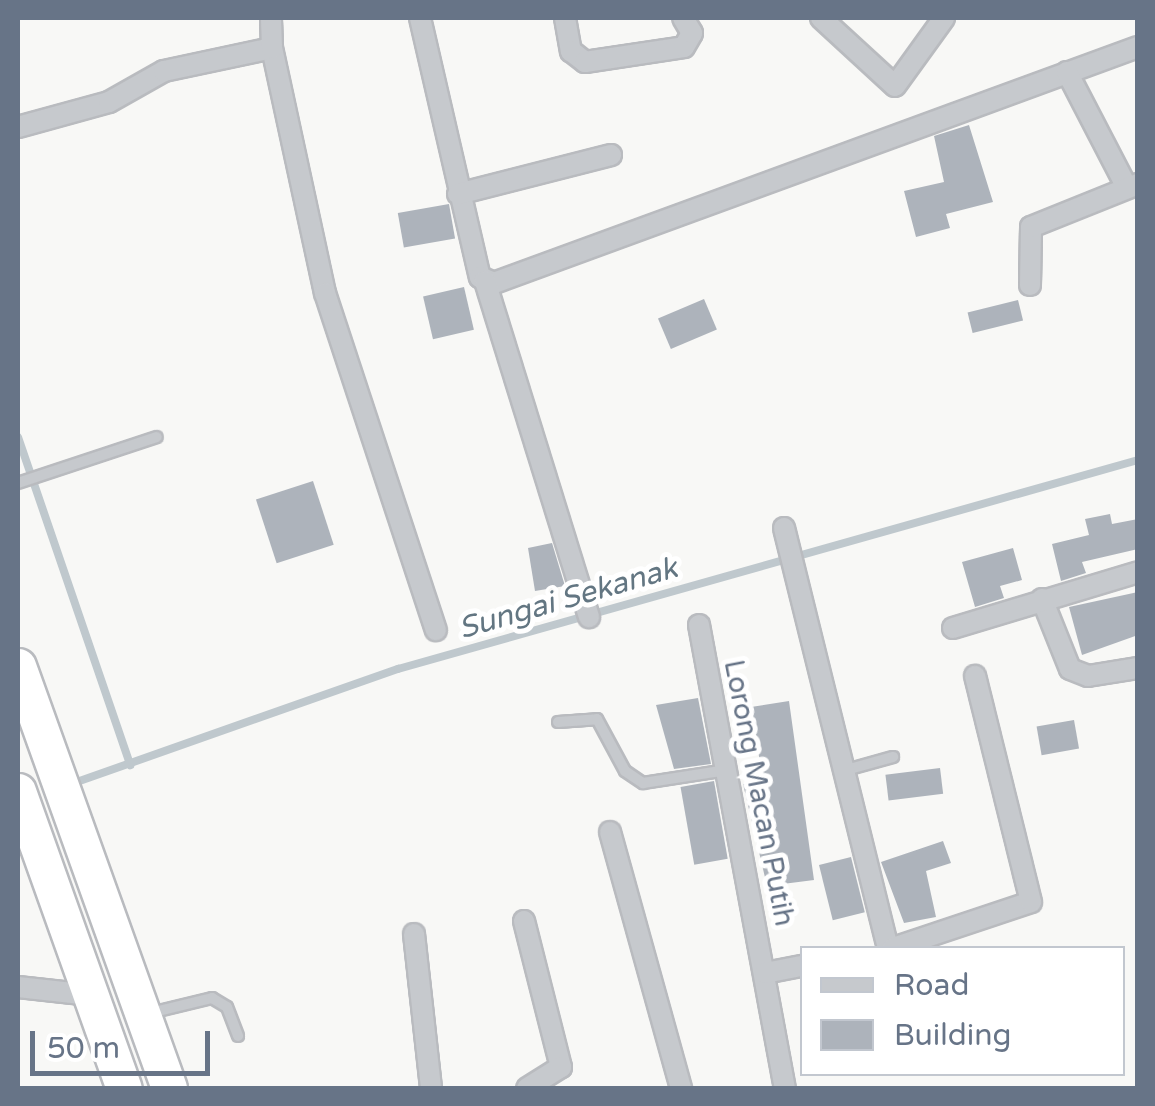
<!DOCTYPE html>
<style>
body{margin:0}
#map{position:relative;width:1155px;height:1106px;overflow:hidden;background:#f8f8f6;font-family:"Varela Round",sans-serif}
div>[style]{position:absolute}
.stream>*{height:8px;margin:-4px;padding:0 4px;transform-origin:4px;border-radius:4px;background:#bfc8cd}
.building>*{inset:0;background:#adb3bb;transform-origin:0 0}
.roads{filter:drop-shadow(2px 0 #b9bbbf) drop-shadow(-2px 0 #b9bbbf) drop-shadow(0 2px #b9bbbf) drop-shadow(0 -2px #b9bbbf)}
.service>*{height:10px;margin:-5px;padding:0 5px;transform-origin:5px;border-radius:5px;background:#c6c9cd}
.minor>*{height:20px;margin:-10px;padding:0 10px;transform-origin:10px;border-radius:10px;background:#c6c9cd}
.trunk>*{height:35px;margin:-17.5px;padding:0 17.5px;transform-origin:17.5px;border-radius:17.5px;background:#fff}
span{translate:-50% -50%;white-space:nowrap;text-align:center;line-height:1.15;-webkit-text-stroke:10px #fff;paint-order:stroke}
.street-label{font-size:28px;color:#677487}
.water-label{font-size:30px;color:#637682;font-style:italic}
.frame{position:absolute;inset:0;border:20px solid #677487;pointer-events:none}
.legend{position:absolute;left:800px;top:946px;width:325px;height:130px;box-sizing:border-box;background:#fff;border:2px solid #c2c7cf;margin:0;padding:12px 18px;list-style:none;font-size:30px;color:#677487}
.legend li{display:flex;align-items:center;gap:20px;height:50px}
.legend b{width:50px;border:2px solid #c2c7cf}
.scale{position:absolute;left:30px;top:1031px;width:180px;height:45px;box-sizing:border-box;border:5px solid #677487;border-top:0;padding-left:12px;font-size:30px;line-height:35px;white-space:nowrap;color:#677487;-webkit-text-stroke:8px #fff;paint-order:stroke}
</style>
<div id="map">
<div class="stream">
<i style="left:18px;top:437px;width:347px;rotate:71.1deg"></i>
<i style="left:71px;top:784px;width:347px;rotate:-19.4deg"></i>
<i style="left:398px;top:669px;width:769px;rotate:-15.77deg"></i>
</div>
<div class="building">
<i style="clip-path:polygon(969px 125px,993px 202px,946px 214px,950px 228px,916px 237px,904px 191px,944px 182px,934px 136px)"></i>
<i style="left:449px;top:204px;width:35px;height:52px;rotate:80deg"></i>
<i style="left:464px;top:287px;width:44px;height:42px;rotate:77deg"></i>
<i style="left:704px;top:299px;width:33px;height:50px;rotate:67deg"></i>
<i style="left:1018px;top:300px;width:21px;height:52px;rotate:76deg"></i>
<i style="left:313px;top:481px;width:67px;height:60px;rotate:72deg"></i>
<i style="clip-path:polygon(1110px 514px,1112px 524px,1138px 519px,1138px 549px,1082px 562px,1086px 573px,1061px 581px,1052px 544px,1089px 535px,1085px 519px)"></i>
<i style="clip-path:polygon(552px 543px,565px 586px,535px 591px,528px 548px)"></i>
<i style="clip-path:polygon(1013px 548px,1022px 580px,1000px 586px,1004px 598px,975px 607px,962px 562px)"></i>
<i style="clip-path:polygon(1138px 592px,1138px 635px,1082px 655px,1069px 607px)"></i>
<i style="clip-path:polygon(698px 698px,711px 764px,674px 769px,656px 705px)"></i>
<i style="clip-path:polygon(789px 701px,814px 880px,767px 886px,743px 784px,763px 781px,751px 707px)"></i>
<i style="left:1074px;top:720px;width:29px;height:38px;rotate:80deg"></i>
<i style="left:940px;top:768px;width:26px;height:55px;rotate:83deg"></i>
<i style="left:714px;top:781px;width:79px;height:34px;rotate:80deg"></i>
<i style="clip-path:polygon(943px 841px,951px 863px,926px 871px,936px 917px,904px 923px,881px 862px)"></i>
<i style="left:851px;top:857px;width:57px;height:33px;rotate:76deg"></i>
</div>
<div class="roads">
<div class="service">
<i style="left:18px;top:483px;width:146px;rotate:-18.3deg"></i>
<i style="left:558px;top:722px;width:39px;rotate:-4deg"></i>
<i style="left:597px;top:719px;width:59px;rotate:61.7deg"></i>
<i style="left:625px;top:771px;width:22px;rotate:34deg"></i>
<i style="left:643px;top:783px;width:85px;rotate:-8.8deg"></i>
<i style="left:846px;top:770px;width:49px;rotate:-15.5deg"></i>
<i style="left:146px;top:1014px;width:68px;rotate:-13.6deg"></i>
<i style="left:212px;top:998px;width:17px;rotate:31deg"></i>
<i style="left:227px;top:1007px;width:31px;rotate:69deg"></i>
</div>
<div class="minor">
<i style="left:420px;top:18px;width:266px;rotate:77deg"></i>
<i style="left:480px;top:277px;width:15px;rotate:23deg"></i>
<i style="left:494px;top:283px;width:686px;rotate:-20.13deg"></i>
<i style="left:565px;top:18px;width:34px;rotate:80deg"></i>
<i style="left:571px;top:51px;width:18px;rotate:38deg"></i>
<i style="left:585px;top:62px;width:100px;rotate:-8.6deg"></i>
<i style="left:684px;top:47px;width:16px;rotate:-60deg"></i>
<i style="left:692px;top:33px;width:17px;rotate:-121deg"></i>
<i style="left:821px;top:18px;width:100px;rotate:42.6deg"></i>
<i style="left:895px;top:86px;width:84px;rotate:-54.2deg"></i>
<i style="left:272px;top:48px;width:251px;rotate:77.8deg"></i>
<i style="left:325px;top:293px;width:355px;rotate:71.8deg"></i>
<i style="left:1067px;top:72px;width:128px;rotate:62.6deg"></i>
<i style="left:18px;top:127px;width:94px;rotate:-15.4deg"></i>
<i style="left:109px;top:102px;width:63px;rotate:-29.4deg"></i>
<i style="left:164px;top:71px;width:110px;rotate:-12deg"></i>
<i style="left:272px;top:48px;width:30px;rotate:-92deg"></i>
<i style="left:458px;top:194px;width:158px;rotate:-14.3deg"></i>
<i style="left:485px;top:281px;width:352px;rotate:72.8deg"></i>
<i style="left:1030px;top:285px;width:58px;rotate:-89deg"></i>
<i style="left:1031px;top:227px;width:115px;rotate:-21.9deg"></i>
<i style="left:784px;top:528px;width:433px;rotate:76.1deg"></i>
<i style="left:1042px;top:599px;width:75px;rotate:68.2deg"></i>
<i style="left:1070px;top:669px;width:19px;rotate:21deg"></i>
<i style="left:1088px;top:676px;width:51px;rotate:-9.1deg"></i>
<i style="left:699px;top:625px;width:471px;rotate:79.5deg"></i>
<i style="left:953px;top:628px;width:193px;rotate:-16.8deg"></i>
<i style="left:610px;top:832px;width:266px;rotate:74.5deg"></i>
<i style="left:524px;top:921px;width:151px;rotate:75.8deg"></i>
<i style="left:561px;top:1067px;width:40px;rotate:148deg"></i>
<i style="left:414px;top:934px;width:155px;rotate:83.7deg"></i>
<i style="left:893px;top:948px;width:145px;rotate:-18.4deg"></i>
<i style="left:1031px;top:902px;width:233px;rotate:-103.9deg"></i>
<i style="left:765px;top:973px;width:38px;rotate:-11deg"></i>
<i style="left:18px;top:987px;width:73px;rotate:6.3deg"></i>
</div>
<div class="trunk">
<i style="left:18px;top:666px;width:448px;rotate:70.3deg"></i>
<i style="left:18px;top:791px;width:315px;rotate:70.4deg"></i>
</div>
</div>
<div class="street-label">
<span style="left:759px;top:793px;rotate:79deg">Lorong Macan Putih</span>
</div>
<div class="water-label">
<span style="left:568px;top:599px;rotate:-16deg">Sungai Sekanak</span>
</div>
<div class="frame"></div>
<ul class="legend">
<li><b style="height:12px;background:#c6c9cd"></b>Road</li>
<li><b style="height:28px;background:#adb3bb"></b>Building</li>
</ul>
<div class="scale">50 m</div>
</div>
